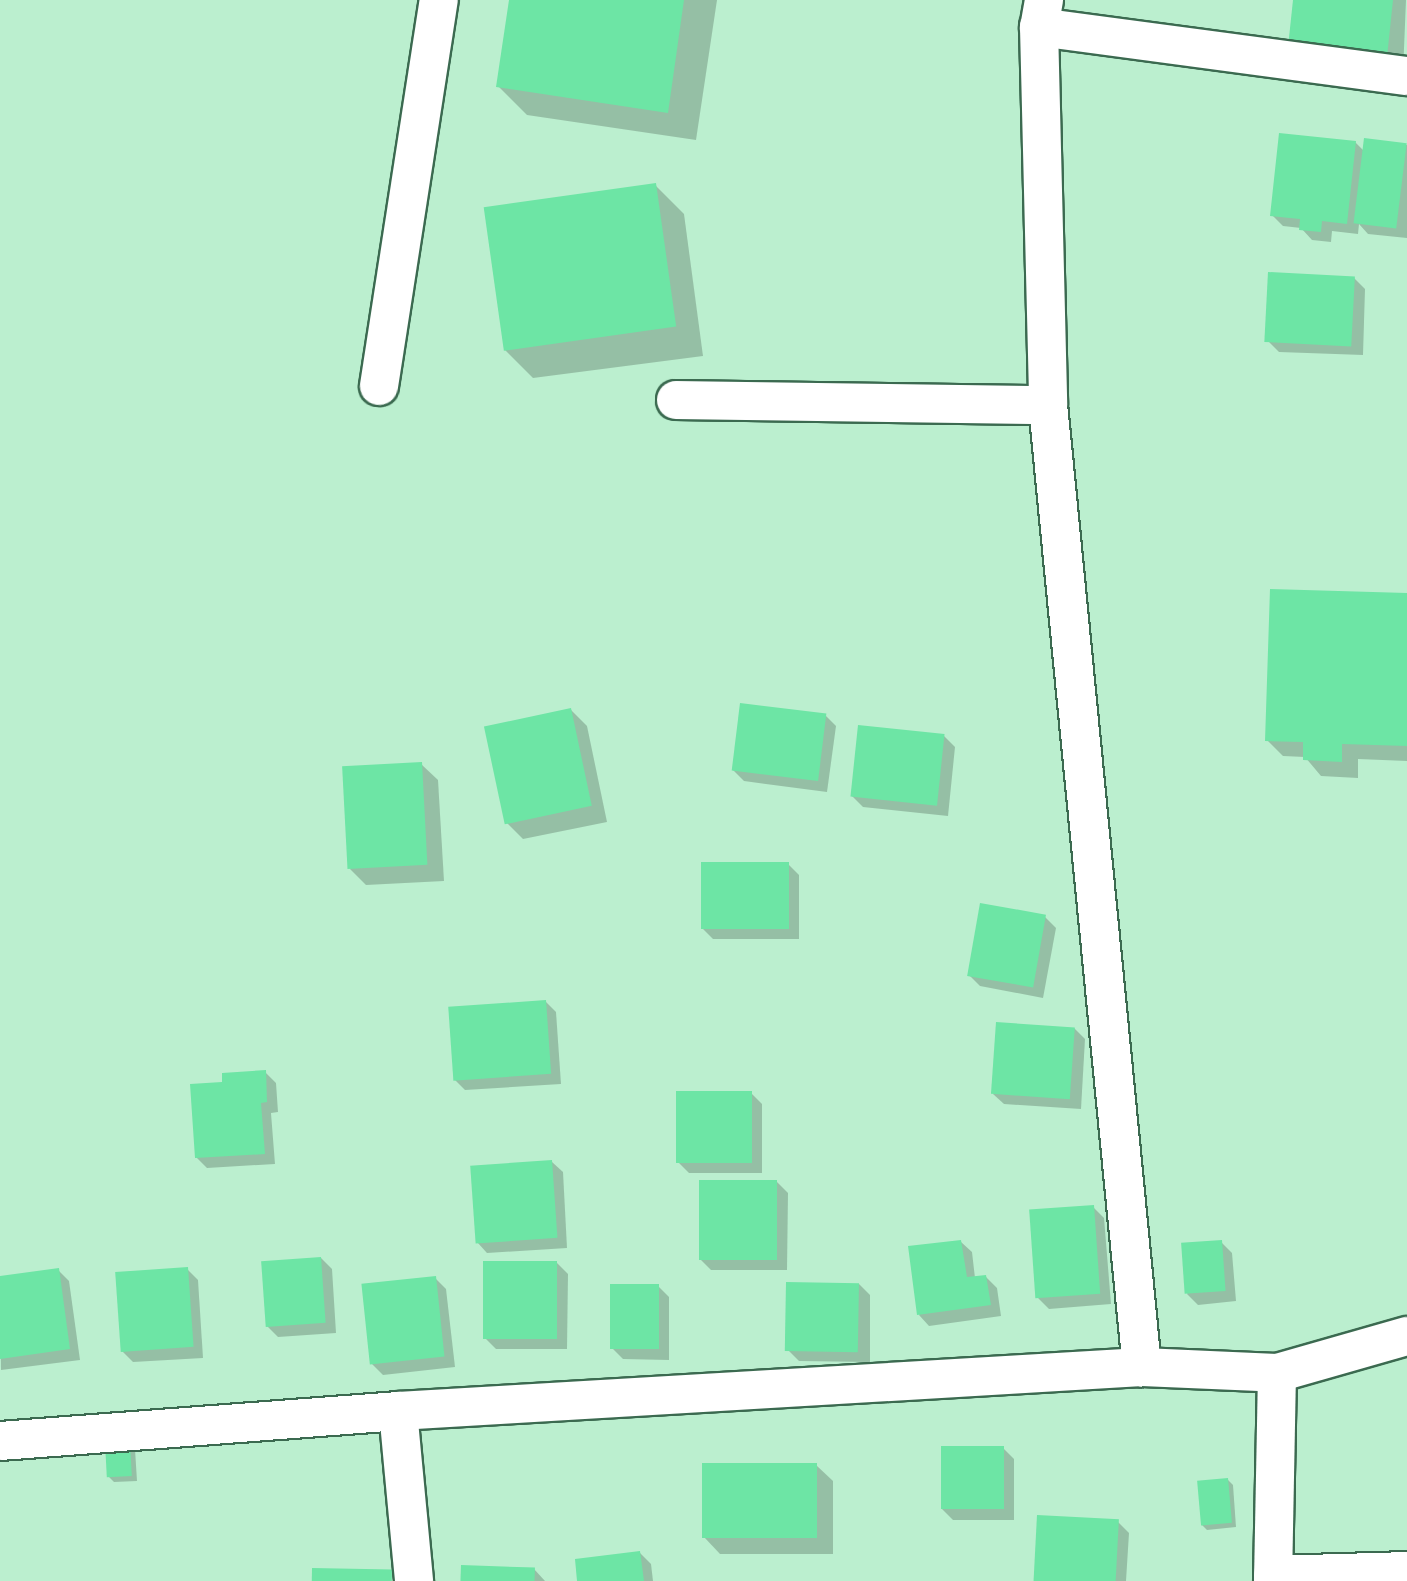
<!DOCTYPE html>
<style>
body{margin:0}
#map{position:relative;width:1407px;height:1581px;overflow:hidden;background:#bbefcf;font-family:"Golos Text",sans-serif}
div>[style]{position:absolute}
.shadow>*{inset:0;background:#0003}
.building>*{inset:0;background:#6de5a5;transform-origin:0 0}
.roads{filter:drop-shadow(2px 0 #3b6a50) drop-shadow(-2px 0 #3b6a50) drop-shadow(0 2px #3b6a50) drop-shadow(0 -2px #3b6a50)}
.street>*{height:38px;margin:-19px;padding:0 19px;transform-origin:19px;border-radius:19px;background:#fff}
span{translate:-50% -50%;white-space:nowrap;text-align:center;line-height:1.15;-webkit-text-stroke:6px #bbefcf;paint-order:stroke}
</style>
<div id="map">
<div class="shadow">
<i style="clip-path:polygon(511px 0,717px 0,696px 140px,527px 115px,498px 86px)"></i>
<i style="clip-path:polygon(1294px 0,1406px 0,1403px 73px)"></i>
<i style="clip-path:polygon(1365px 140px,1407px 145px,1407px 238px,1368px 234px,1359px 224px,1358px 234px,1332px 231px,1331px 242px,1312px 240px,1301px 228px,1283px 226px,1272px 215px,1355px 142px,1364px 151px)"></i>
<i style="clip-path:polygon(655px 185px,684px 214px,703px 356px,533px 378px,504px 349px)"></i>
<i style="clip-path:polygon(1354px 278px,1365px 289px,1363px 355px,1279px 352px,1268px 341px)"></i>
<i style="clip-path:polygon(1407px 595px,1407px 761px,1358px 759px,1358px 778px,1321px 776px,1305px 757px,1283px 756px,1267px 740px)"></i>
<i style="clip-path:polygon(571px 710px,587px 726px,607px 822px,523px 839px,507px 823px)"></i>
<i style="clip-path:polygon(825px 715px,836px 726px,827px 792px,744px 781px,733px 770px)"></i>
<i style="clip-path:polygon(944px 736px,955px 747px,948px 816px,863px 807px,852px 796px)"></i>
<i style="clip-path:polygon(421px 764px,438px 780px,444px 881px,366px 885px,350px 869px)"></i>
<i style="clip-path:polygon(788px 864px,799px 875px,799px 939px,713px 939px,702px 928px)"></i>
<i style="clip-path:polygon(1045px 917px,1056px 928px,1043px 998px,980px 986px,969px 975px)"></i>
<i style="clip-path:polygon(545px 1001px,556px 1012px,561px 1084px,465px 1090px,454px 1079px)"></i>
<i style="clip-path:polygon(1074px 1028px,1085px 1039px,1081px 1109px,1004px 1104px,993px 1094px)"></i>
<i style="clip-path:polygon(265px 1072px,276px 1083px,278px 1112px,271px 1113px,275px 1164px,207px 1168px,196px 1157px,224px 1083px)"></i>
<i style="clip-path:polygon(751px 1093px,762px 1104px,762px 1173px,689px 1173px,678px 1162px)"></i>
<i style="clip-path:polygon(552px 1162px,563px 1172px,567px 1248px,487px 1253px,477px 1242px)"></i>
<i style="clip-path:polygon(777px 1182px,788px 1193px,787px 1270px,711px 1270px,700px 1259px)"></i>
<i style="clip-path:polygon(1093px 1207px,1104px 1218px,1111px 1304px,1049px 1309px,1038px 1298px)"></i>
<i style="clip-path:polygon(961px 1242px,972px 1252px,975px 1278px,986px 1277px,997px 1288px,1001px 1316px,929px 1326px,919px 1315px)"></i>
<i style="clip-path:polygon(1221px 1242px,1232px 1253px,1236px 1301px,1198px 1305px,1187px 1294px)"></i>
<i style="clip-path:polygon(321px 1258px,332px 1269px,336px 1333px,278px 1337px,267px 1326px)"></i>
<i style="clip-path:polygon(557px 1263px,568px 1274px,567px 1349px,496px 1349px,485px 1338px)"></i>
<i style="clip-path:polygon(187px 1269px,198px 1280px,203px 1358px,133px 1362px,122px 1351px)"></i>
<i style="clip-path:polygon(58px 1270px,69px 1281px,80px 1360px,1px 1370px,0 1278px)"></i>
<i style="clip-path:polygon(435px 1278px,446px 1289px,455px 1367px,383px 1375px,372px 1364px)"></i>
<i style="clip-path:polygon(859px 1284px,870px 1295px,870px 1362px,799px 1361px,788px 1350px)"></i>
<i style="clip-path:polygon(658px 1286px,669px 1297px,669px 1360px,623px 1359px,612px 1348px)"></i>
<i style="clip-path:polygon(107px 1446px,135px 1449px,137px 1481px,114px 1482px,109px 1477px)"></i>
<i style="clip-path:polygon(1003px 1448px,1014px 1459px,1014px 1520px,953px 1520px,942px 1509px)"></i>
<i style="clip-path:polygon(816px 1465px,833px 1481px,833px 1554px,720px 1554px,704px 1537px)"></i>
<i style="clip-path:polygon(1228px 1480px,1233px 1485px,1236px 1527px,1207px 1530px,1202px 1525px)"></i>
<i style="clip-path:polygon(1118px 1522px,1129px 1533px,1126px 1581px,1035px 1581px)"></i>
<i style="clip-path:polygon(640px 1553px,651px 1564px,653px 1581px,579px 1581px)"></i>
<i style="clip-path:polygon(534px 1569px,545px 1581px,463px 1581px)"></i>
</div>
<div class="building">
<i style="clip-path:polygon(509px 0,684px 0,668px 113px,496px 87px)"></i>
<i style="clip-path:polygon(1293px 0,1393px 0,1387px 57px,1288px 47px)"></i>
<i style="clip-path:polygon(1279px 133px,1356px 141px,1347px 224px,1322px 221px,1321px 232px,1299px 230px,1300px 219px,1270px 216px)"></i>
<i style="left:1364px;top:138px;width:43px;height:86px;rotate:7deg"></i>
<i style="left:656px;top:183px;width:145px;height:174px;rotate:82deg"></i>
<i style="left:1268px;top:272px;width:87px;height:70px;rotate:3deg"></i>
<i style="clip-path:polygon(1270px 589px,1407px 593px,1407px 746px,1342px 744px,1342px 762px,1303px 760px,1303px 742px,1265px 741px)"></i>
<i style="left:740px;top:703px;width:87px;height:68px;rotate:7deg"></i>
<i style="left:571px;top:708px;width:100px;height:89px;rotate:78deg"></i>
<i style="left:858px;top:725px;width:87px;height:72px;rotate:6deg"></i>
<i style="left:422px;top:762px;width:103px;height:80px;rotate:87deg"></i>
<i style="left:701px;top:862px;width:88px;height:67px"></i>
<i style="left:980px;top:903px;width:67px;height:74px;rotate:10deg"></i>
<i style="left:546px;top:1000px;width:74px;height:98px;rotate:86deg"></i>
<i style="left:996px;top:1022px;width:79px;height:72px;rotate:4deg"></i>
<i style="clip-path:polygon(266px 1070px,267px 1102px,261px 1103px,265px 1154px,195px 1158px,190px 1084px,222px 1082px,222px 1073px)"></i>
<i style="left:676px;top:1091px;width:76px;height:72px"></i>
<i style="left:552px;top:1160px;width:78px;height:82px;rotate:86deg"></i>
<i style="left:699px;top:1180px;width:78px;height:80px"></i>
<i style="left:1094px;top:1205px;width:89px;height:65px;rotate:86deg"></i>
<i style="clip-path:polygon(961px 1240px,967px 1277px,986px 1275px,991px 1305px,917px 1315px,908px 1246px)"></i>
<i style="left:1222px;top:1240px;width:51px;height:41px;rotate:86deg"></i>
<i style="left:321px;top:1257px;width:66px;height:60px;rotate:86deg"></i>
<i style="left:483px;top:1261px;width:74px;height:78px"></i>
<i style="left:188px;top:1267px;width:80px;height:73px;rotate:86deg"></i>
<i style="clip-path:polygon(59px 1268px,70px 1349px,0 1359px,0 1276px)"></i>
<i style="left:436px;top:1276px;width:81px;height:75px;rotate:84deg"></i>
<i style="left:786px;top:1282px;width:73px;height:69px;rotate:1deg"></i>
<i style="left:610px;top:1284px;width:49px;height:65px"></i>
<i style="left:130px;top:1442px;width:34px;height:25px;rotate:87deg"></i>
<i style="left:1004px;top:1446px;width:63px;height:63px;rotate:90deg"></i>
<i style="left:702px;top:1463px;width:115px;height:75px"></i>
<i style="left:1228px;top:1478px;width:45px;height:31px;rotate:85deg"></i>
<i style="left:1037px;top:1515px;width:82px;height:66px;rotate:3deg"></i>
<i style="clip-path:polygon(640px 1551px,644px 1581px,577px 1581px,575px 1559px)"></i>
<i style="left:461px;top:1565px;width:74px;height:16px;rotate:2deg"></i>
<i style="left:312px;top:1568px;width:80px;height:13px;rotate:1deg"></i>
</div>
<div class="roads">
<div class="street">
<i style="left:1044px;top:0;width:27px;rotate:100deg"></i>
<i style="left:1039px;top:27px;width:378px;rotate:88.6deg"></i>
<i style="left:1048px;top:405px;width:967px;rotate:84.42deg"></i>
<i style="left:1039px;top:27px;width:371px;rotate:7.6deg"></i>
<i style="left:379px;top:386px;width:391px;rotate:-81.2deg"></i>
<i style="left:676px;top:400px;width:372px;rotate:0.8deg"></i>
<i style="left:398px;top:1411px;width:171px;rotate:84.6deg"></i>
<i style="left:0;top:1441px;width:399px;rotate:-4.3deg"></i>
<i style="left:398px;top:1411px;width:745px;rotate:-3.38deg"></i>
<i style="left:1142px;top:1367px;width:135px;rotate:2.5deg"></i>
<i style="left:1277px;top:1373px;width:135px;rotate:-15.9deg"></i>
<i style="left:1273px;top:1575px;width:134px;rotate:-1.7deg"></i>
<i style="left:1273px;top:1581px;width:208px;rotate:-88.9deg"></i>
</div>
</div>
</div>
